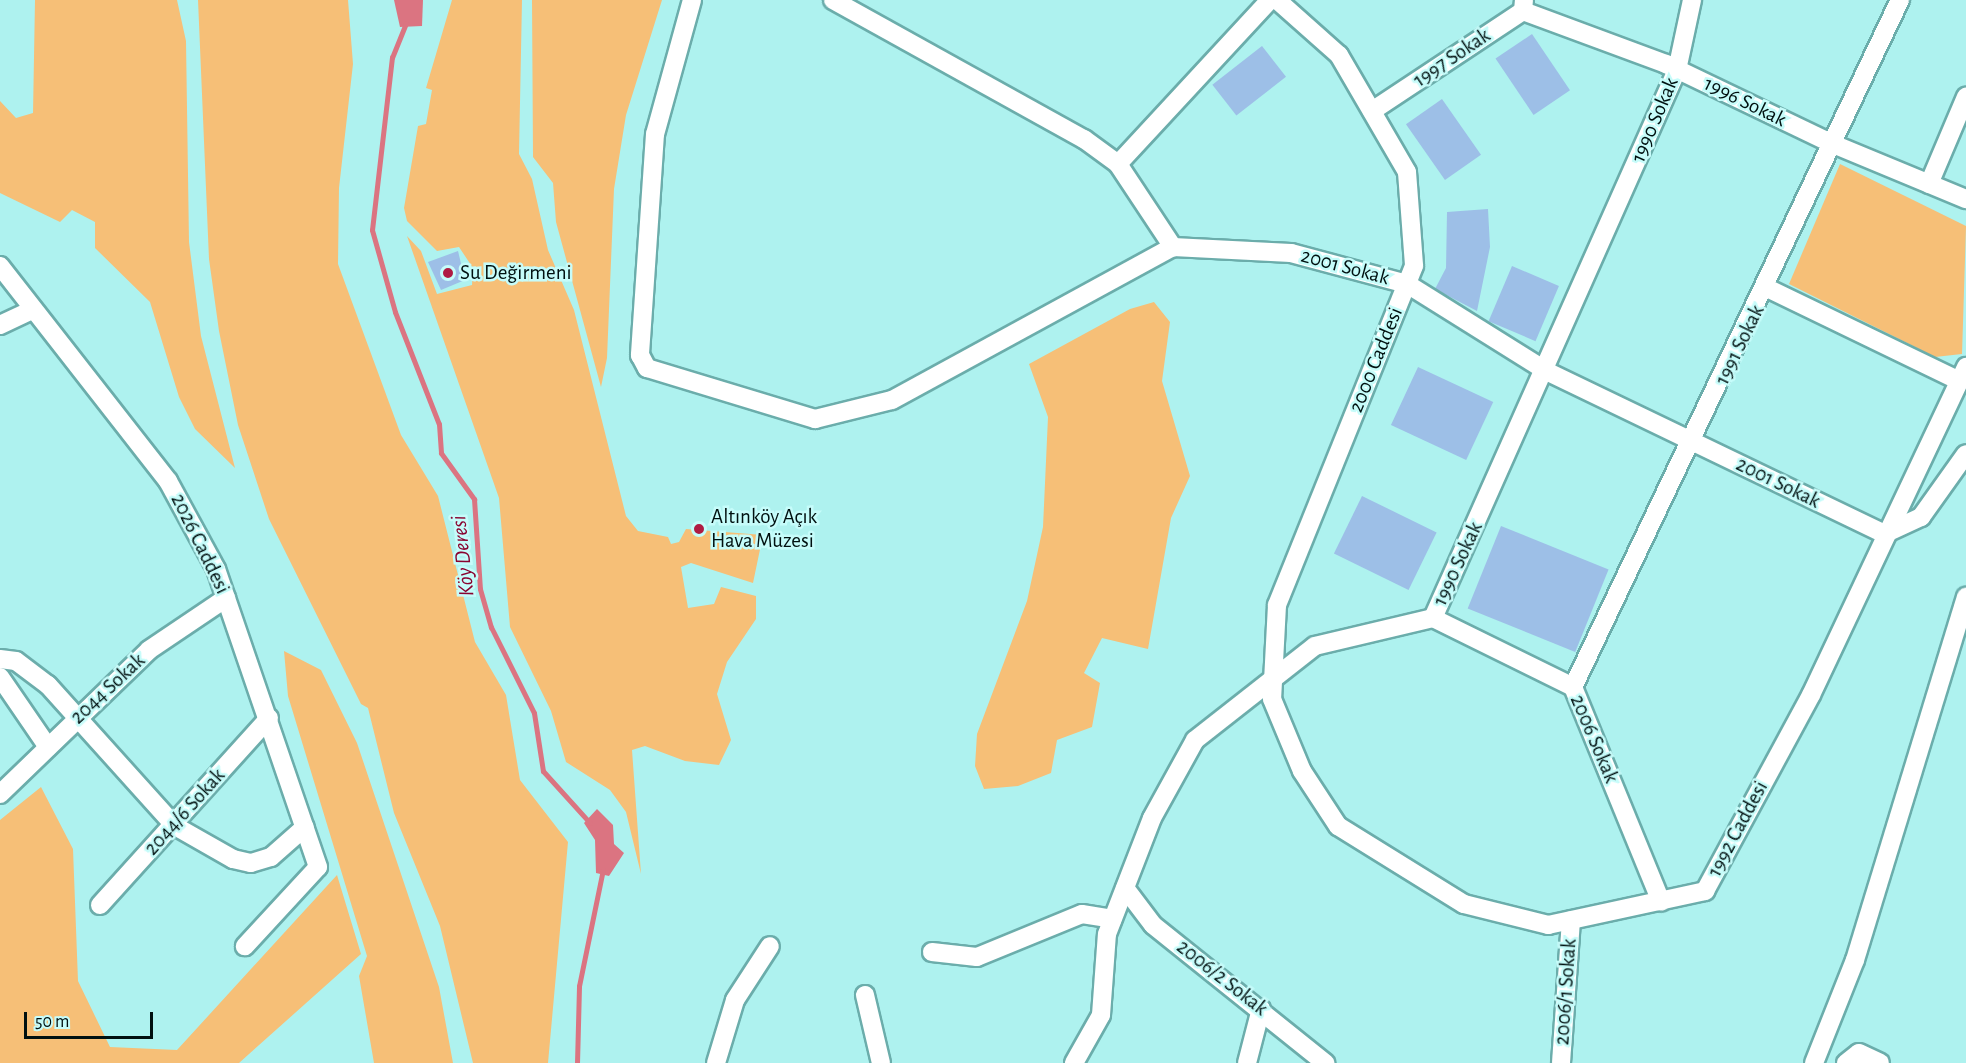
<!DOCTYPE html>
<meta charset="utf-8">
<style>
body{margin:0}
#map{position:relative;width:1966px;height:1063px;overflow:hidden;background:#aef2ef;font-family:"Alegreya Sans",sans-serif}
div>[style]{position:absolute}
.green>*{inset:0;background:#f6bf77}
.water>*{inset:0;background:#db7481}
.stream>*{height:5px;margin:-2.5px;padding:0 2.5px;transform-origin:2.5px;border-radius:2.5px;background:#db7481}
.building>*{inset:0;background:#9dbfe7;transform-origin:0 0}
.roads{filter:drop-shadow(2px 0 #6badab) drop-shadow(-2px 0 #6badab) drop-shadow(0 2px #6badab) drop-shadow(0 -2px #6badab)}
.minor>*{height:18px;margin:-9px;padding:0 9px;transform-origin:9px;border-radius:9px;background:#fff}
.dots>*{width:16px;height:16px;translate:-50% -50%;box-sizing:border-box;border:3px solid #c6fcfa;border-radius:50%}
span{translate:-50% -50%;white-space:nowrap;text-align:center;line-height:1.15;-webkit-text-stroke:5px #c6fcfa;paint-order:stroke}
.street-label{font-size:21px;color:#001010}
.poi-label{font-size:21px;color:#001010}
.left{translate:0 -50%;text-align:left}
.water-label{font-size:22px;color:#89032f;font-style:italic}
.scale{position:absolute;left:24px;top:1012px;width:129px;height:27px;box-sizing:border-box;border:3px solid #001010;border-top:0;padding-left:8px;font-size:18px;line-height:21px;white-space:nowrap;color:#001010;-webkit-text-stroke:4px #c6fcfa;paint-order:stroke}
</style>
<div id="map">
<div class="green">
<i style="clip-path:polygon(35px 0,177px 0,186px 41px,189px 242px,201px 336px,235px 468px,195px 429px,179px 397px,150px 302px,95px 248px,95px 222px,72px 210px,60px 222px,0 193px,0 101px,16px 118px,33px 113px)"></i>
<i style="clip-path:polygon(198px 0,348px 0,353px 64px,339px 188px,338px 264px,401px 435px,438px 496px,475px 642px,506px 695px,520px 780px,568px 842px,548px 1063px,473px 1063px,440px 926px,394px 813px,368px 708px,361px 704px,269px 519px,238px 425px,219px 331px,209px 259px)"></i>
<i style="clip-path:polygon(452px 0,522px 0,519px 154px,532px 179px,548px 250px,574px 310px,626px 516px,638px 531px,668px 537px,671px 544px,679px 542px,686px 529px,763px 535px,753px 583px,691px 563px,681px 567px,688px 608px,714px 604px,721px 587px,756px 596px,756px 619px,727px 662px,717px 694px,731px 740px,719px 765px,685px 761px,645px 746px,632px 750px,641px 874px,626px 812px,610px 790px,566px 762px,551px 711px,510px 627px,499px 498px,407px 236px,421px 251px,437px 294px,472px 285px,473px 268px,459px 247px,437px 251px,407px 221px,404px 208px,418px 126px,426px 124px,432px 90px,426px 88px)"></i>
<i style="clip-path:polygon(532px 0,662px 0,626px 115px,614px 189px,607px 358px,601px 387px,556px 222px,553px 183px,533px 157px)"></i>
<i style="clip-path:polygon(1840px 164px,1966px 226px,1962px 354px,1935px 357px,1789px 284px)"></i>
<i style="clip-path:polygon(1154px 302px,1170px 322px,1162px 381px,1190px 476px,1171px 518px,1148px 649px,1102px 638px,1084px 673px,1100px 683px,1092px 727px,1057px 740px,1051px 773px,1018px 786px,984px 789px,975px 766px,977px 734px,1027px 601px,1043px 527px,1048px 417px,1029px 364px,1130px 309px)"></i>
<i style="clip-path:polygon(284px 651px,321px 670px,357px 743px,439px 987px,453px 1063px,374px 1063px,359px 976px,367px 956px,288px 696px)"></i>
<i style="clip-path:polygon(41px 787px,73px 849px,78px 981px,110px 1047px,177px 1050px,337px 875px,361px 954px,239px 1063px,0 1063px,0 820px)"></i>
</div>
<div class="water">
<i style="clip-path:polygon(423px 0,422px 26px,400px 27px,394px 0)"></i>
<i style="clip-path:polygon(597px 809px,613px 825px,614px 844px,624px 853px,609px 876px,596px 873px,595px 840px,584px 823px)"></i>
</div>
<div class="stream">
<i style="left:406px;top:23px;width:37px;rotate:112deg"></i>
<i style="left:392px;top:57px;width:174px;rotate:96.6deg"></i>
<i style="left:372px;top:230px;width:85px;rotate:74.3deg"></i>
<i style="left:395px;top:312px;width:120px;rotate:68.6deg"></i>
<i style="left:439px;top:424px;width:29px;rotate:86deg"></i>
<i style="left:441px;top:453px;width:57px;rotate:54.3deg"></i>
<i style="left:474px;top:499px;width:90px;rotate:86.2deg"></i>
<i style="left:480px;top:589px;width:40px;rotate:74deg"></i>
<i style="left:491px;top:627px;width:96px;rotate:63.4deg"></i>
<i style="left:534px;top:713px;width:59px;rotate:81.2deg"></i>
<i style="left:543px;top:771px;width:70px;rotate:47.9deg"></i>
<i style="left:577px;top:1063px;width:77px;rotate:-88.5deg"></i>
<i style="left:579px;top:986px;width:119px;rotate:-78.4deg"></i>
</div>
<div class="building">
<i style="left:1532px;top:34px;width:68px;height:44px;rotate:56deg"></i>
<i style="left:1262px;top:46px;width:39px;height:63px;rotate:52deg"></i>
<i style="left:1442px;top:99px;width:68px;height:44px;rotate:55deg"></i>
<i style="clip-path:polygon(1488px 209px,1490px 247px,1477px 311px,1435px 289px,1446px 268px,1447px 212px)"></i>
<i style="clip-path:polygon(458px 251px,465px 280px,441px 290px,428px 262px)"></i>
<i style="left:1512px;top:266px;width:51px;height:60px;rotate:23deg"></i>
<i style="left:1418px;top:367px;width:83px;height:64px;rotate:25deg"></i>
<i style="left:1362px;top:496px;width:83px;height:64px;rotate:26deg"></i>
<i style="left:1501px;top:526px;width:116px;height:89px;rotate:22deg"></i>
</div>
<div class="roads">
<div class="minor">
<i style="left:692px;top:0;width:139px;rotate:105.4deg"></i>
<i style="left:655px;top:134px;width:222px;rotate:93.9deg"></i>
<i style="left:640px;top:355px;width:15px;rotate:62deg"></i>
<i style="left:647px;top:368px;width:176px;rotate:16.9deg"></i>
<i style="left:815px;top:419px;width:79px;rotate:-13.9deg"></i>
<i style="left:892px;top:400px;width:320px;rotate:-28.6deg"></i>
<i style="left:833px;top:0;width:287px;rotate:29deg"></i>
<i style="left:1084px;top:139px;width:42px;rotate:36.3deg"></i>
<i style="left:1118px;top:164px;width:100px;rotate:56.5deg"></i>
<i style="left:1173px;top:247px;width:118px;rotate:2.9deg"></i>
<i style="left:1291px;top:253px;width:120px;rotate:15deg"></i>
<i style="left:1407px;top:284px;width:164px;rotate:32deg"></i>
<i style="left:1546px;top:371px;width:375px;rotate:25.7deg"></i>
<i style="left:1884px;top:534px;width:41px;rotate:-24.7deg"></i>
<i style="left:1921px;top:517px;width:77px;rotate:-54.5deg"></i>
<i style="left:1277px;top:0;width:83px;rotate:41.6deg"></i>
<i style="left:1339px;top:55px;width:135px;rotate:59.8deg"></i>
<i style="left:1407px;top:172px;width:94px;rotate:85.7deg"></i>
<i style="left:1414px;top:266px;width:366px;rotate:112deg"></i>
<i style="left:1277px;top:605px;width:94px;rotate:93deg"></i>
<i style="left:1272px;top:699px;width:78px;rotate:67.4deg"></i>
<i style="left:1302px;top:771px;width:66px;rotate:56.8deg"></i>
<i style="left:1338px;top:826px;width:148px;rotate:31.8deg"></i>
<i style="left:1464px;top:904px;width:87px;rotate:14deg"></i>
<i style="left:1548px;top:925px;width:161px;rotate:-12.2deg"></i>
<i style="left:1705px;top:891px;width:223px;rotate:-61.6deg"></i>
<i style="left:1811px;top:695px;width:363px;rotate:-64.7deg"></i>
<i style="left:1523px;top:11px;width:153px;rotate:20.3deg"></i>
<i style="left:1666px;top:64px;width:185px;rotate:25.6deg"></i>
<i style="left:1833px;top:144px;width:144px;rotate:22.5deg"></i>
<i style="left:1372px;top:111px;width:181px;rotate:-33.5deg"></i>
<i style="left:1523px;top:11px;width:11px;rotate:-85deg"></i>
<i style="left:1118px;top:164px;width:224px;rotate:-47.2deg"></i>
<i style="left:1929px;top:184px;width:95px;rotate:-67deg"></i>
<i style="left:0;top:266px;width:273px;rotate:52deg"></i>
<i style="left:168px;top:481px;width:100px;rotate:61.4deg"></i>
<i style="left:216px;top:569px;width:315px;rotate:71.1deg"></i>
<i style="left:318px;top:867px;width:108px;rotate:132.7deg"></i>
<i style="left:1767px;top:288px;width:213px;rotate:25.8deg"></i>
<i style="left:0;top:325px;width:35px;rotate:-25deg"></i>
<i style="left:1433px;top:618px;width:600px;rotate:-66deg"></i>
<i style="left:1677px;top:70px;width:72px;rotate:-77.9deg"></i>
<i style="left:1433px;top:618px;width:156px;rotate:26.2deg"></i>
<i style="left:1573px;top:687px;width:232px;rotate:67.7deg"></i>
<i style="left:0;top:659px;width:16px;rotate:7deg"></i>
<i style="left:16px;top:661px;width:40px;rotate:37deg"></i>
<i style="left:48px;top:685px;width:190px;rotate:48deg"></i>
<i style="left:175px;top:826px;width:67px;rotate:29.6deg"></i>
<i style="left:233px;top:859px;width:18px;rotate:13deg"></i>
<i style="left:251px;top:863px;width:21px;rotate:-17deg"></i>
<i style="left:271px;top:857px;width:45px;rotate:-41.4deg"></i>
<i style="left:0;top:677px;width:85px;rotate:55.6deg"></i>
<i style="left:1573px;top:687px;width:761px;rotate:-64.55deg"></i>
<i style="left:0;top:794px;width:207px;rotate:-44deg"></i>
<i style="left:149px;top:650px;width:93px;rotate:-34deg"></i>
<i style="left:1125px;top:888px;width:46px;rotate:52.9deg"></i>
<i style="left:1153px;top:925px;width:221px;rotate:38.7deg"></i>
<i style="left:100px;top:905px;width:252px;rotate:-47.9deg"></i>
<i style="left:932px;top:952px;width:45px;rotate:6.3deg"></i>
<i style="left:977px;top:957px;width:113px;rotate:-22.3deg"></i>
<i style="left:1082px;top:914px;width:31px;rotate:9deg"></i>
<i style="left:865px;top:995px;width:70px;rotate:76.8deg"></i>
<i style="left:716px;top:1063px;width:66px;rotate:-73.2deg"></i>
<i style="left:735px;top:1000px;width:64px;rotate:-57.1deg"></i>
<i style="left:1074px;top:1063px;width:55px;rotate:-60.6deg"></i>
<i style="left:1101px;top:1015px;width:81px;rotate:-85.8deg"></i>
<i style="left:1107px;top:934px;width:124px;rotate:-68.8deg"></i>
<i style="left:1152px;top:818px;width:89px;rotate:-61.1deg"></i>
<i style="left:1195px;top:740px;width:152px;rotate:-38.1deg"></i>
<i style="left:1315px;top:646px;width:121px;rotate:-13.3deg"></i>
<i style="left:1247px;top:1063px;width:56px;rotate:-75.5deg"></i>
<i style="left:1561px;top:1063px;width:143px;rotate:-86deg"></i>
<i style="left:1814px;top:1063px;width:111px;rotate:-68.3deg"></i>
<i style="left:1855px;top:960px;width:380px;rotate:-73deg"></i>
<i style="left:1846px;top:1063px;width:16px;rotate:-38deg"></i>
<i style="left:1859px;top:1053px;width:23px;rotate:25deg"></i>
</div>
</div>
<div class="dots">
<i style="left:448px;top:273px;background:#af1b43"></i>
<i style="left:699px;top:529px;background:#af1b43"></i>
</div>
<div class="street-label">
<span style="left:1452px;top:58px;rotate:-34deg">1997 Sokak</span>
<span style="left:1745px;top:102px;rotate:26deg">1996 Sokak</span>
<span style="left:1655px;top:120px;rotate:-67deg">1990 Sokak</span>
<span style="left:1345px;top:267px;rotate:15deg">2001 Sokak</span>
<span style="left:1740px;top:345px;rotate:-64deg">1991 Sokak</span>
<span style="left:1376px;top:360px;rotate:-68deg">2000 Caddesi</span>
<span style="left:1778px;top:483px;rotate:26deg">2001 Sokak</span>
<span style="left:200px;top:544px;rotate:64deg">2026 Caddesi</span>
<span style="left:1458px;top:564px;rotate:-65deg">1990 Sokak</span>
<span style="left:108px;top:689px;rotate:-43deg">2044 Sokak</span>
<span style="left:1594px;top:739px;rotate:67deg">2006 Sokak</span>
<span style="left:185px;top:812px;rotate:-48deg">2044/6 Sokak</span>
<span style="left:1738px;top:829px;rotate:-62deg">1992 Caddesi</span>
<span style="left:1222px;top:978px;rotate:38deg">2006/2 Sokak</span>
<span style="left:1566px;top:992px;rotate:-86deg">2006/1 Sokak</span>
</div>
<div class="poi-label">
<span class="left" style="left:460px;top:273px">Su Değirmeni</span>
<span class="left" style="left:711px;top:529px">Altınköy Açık<br>Hava Müzesi</span>
</div>
<div class="water-label">
<span style="left:463px;top:556px;rotate:-96deg">Köy Deresi</span>
</div>
<div class="scale">50 m</div>
</div>
